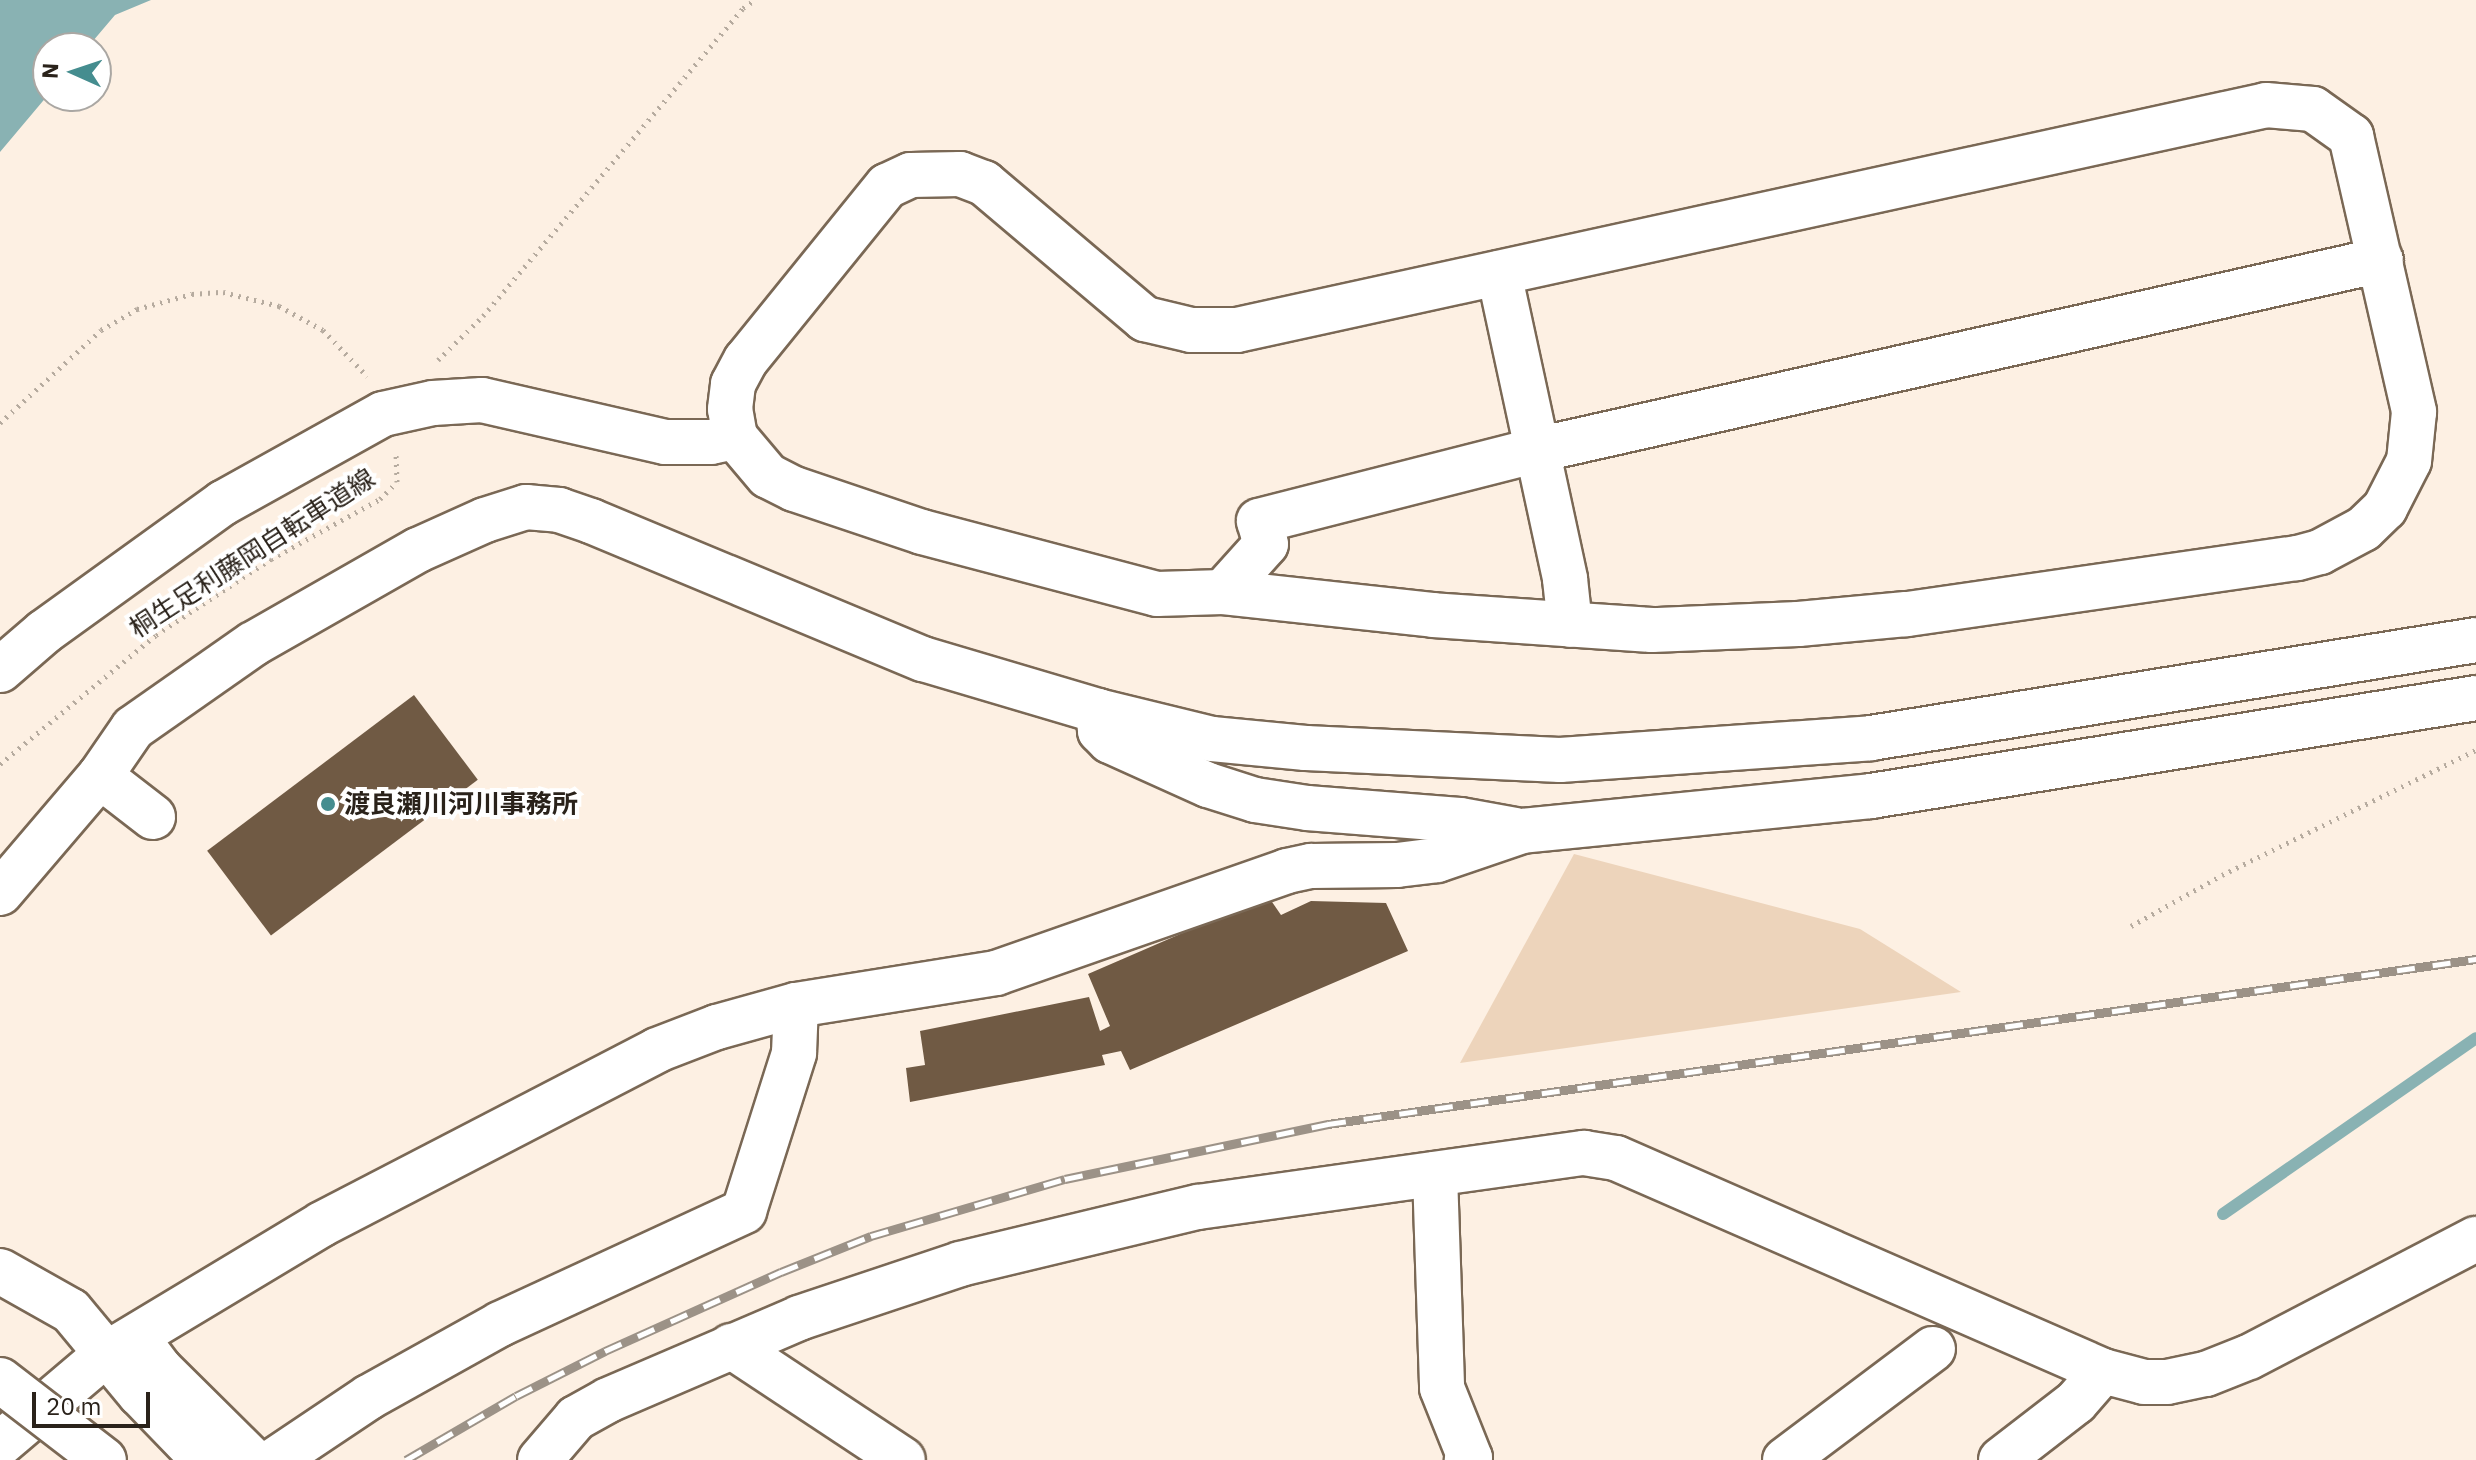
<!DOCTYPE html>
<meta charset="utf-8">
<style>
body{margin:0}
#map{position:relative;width:2476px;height:1460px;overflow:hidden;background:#fdf0e3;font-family:"IBM Plex Sans","Noto Sans JP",sans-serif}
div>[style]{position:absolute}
.green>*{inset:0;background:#edd4bb}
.water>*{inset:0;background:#89b2b3}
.stream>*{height:12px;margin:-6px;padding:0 6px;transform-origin:6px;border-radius:6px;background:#89b2b3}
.building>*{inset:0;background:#705a44;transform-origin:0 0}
.path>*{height:5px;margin-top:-2.5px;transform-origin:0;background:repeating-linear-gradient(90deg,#b6ab9f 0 2px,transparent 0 8px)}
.roads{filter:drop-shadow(2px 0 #7a6855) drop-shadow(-2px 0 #7a6855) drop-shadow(0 2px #7a6855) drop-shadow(0 -2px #7a6855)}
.minor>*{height:44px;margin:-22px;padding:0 22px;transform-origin:22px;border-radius:22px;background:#fff}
.rail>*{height:9px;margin-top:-4.5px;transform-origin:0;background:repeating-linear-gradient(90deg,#fff 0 18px,#9c9287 0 36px);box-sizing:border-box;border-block:2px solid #9c9287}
.bridges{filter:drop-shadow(2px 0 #7a6855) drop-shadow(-2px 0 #7a6855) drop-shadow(0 2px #7a6855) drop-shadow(0 -2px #7a6855)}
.highway-bridge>*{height:44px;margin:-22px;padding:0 22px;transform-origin:22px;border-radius:22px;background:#fff}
.dots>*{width:22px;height:22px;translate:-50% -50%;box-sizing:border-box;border:4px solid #fff;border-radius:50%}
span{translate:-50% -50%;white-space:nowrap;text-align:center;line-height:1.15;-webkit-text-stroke:8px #fff;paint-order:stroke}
.street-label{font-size:26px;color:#2a221a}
.poi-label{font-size:26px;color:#2a221a;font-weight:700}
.left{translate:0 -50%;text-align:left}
.north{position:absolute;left:32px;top:32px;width:80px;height:80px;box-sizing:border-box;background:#fff;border:2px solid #aaa7a3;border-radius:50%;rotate:273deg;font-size:22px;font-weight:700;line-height:32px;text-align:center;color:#2a221a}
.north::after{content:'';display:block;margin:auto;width:28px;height:36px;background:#458d8f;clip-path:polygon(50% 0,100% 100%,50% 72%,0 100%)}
.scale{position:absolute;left:32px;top:1392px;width:118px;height:36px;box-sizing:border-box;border:4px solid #2a221a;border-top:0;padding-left:10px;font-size:24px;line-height:28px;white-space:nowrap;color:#2a221a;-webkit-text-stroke:6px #fff;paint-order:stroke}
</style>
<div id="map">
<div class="green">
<i style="clip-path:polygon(1574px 854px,1860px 929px,1961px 992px,1460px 1063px)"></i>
</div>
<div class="water">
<i style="clip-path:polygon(0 0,151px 0,115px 15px,87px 48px,48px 48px,48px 95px,0 152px)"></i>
</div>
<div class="stream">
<i style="left:2223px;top:1214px;width:308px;rotate:-34.8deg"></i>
</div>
<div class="building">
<i style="left:414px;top:695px;width:106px;height:259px;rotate:53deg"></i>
<i style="clip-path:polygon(1268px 896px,1281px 915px,1311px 901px,1386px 903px,1408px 951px,1130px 1070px,1121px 1051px,1102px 1055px,1105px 1065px,910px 1102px,906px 1068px,925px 1065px,920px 1031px,1089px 997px,1100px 1031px,1110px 1026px,1088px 974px)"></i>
</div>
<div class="path">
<i style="left:438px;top:360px;width:63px;rotate:-44.4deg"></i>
<i style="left:483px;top:316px;width:403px;rotate:-49.8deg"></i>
<i style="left:743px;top:8px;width:14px;rotate:-34deg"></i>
<i style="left:0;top:423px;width:137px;rotate:-42.6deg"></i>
<i style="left:101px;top:330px;width:42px;rotate:-30.3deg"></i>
<i style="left:137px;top:309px;width:57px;rotate:-15.3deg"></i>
<i style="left:192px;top:294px;width:31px;rotate:-4deg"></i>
<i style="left:223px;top:292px;width:58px;rotate:14deg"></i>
<i style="left:279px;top:306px;width:50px;rotate:28.6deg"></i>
<i style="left:323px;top:330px;width:64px;rotate:46.3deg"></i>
<i style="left:0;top:764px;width:202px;rotate:-39.6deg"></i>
<i style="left:156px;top:635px;width:138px;rotate:-33.5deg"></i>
<i style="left:271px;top:559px;width:124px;rotate:-28.8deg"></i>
<i style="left:380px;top:499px;width:24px;rotate:-45deg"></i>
<i style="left:397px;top:482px;width:30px;rotate:-92deg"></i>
<i style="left:2131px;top:926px;width:104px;rotate:-29.3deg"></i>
<i style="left:2222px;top:875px;width:283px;rotate:-26.2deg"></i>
</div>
<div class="roads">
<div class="minor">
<i style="left:2266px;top:105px;width:47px;rotate:4.9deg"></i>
<i style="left:2313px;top:109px;width:47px;rotate:35.4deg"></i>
<i style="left:2351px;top:136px;width:283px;rotate:77.1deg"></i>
<i style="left:2414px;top:412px;width:49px;rotate:95.8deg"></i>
<i style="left:2409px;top:461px;width:53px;rotate:117.1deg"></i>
<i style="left:2385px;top:508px;width:30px;rotate:136deg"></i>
<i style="left:2363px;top:529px;width:49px;rotate:151.9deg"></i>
<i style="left:2320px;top:552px;width:24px;rotate:165deg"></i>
<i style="left:2297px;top:558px;width:395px;rotate:171.8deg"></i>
<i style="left:1906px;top:614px;width:108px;rotate:174.7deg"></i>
<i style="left:1798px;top:624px;width:146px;rotate:177.6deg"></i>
<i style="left:1652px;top:630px;width:219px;rotate:-176.1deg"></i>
<i style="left:1434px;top:615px;width:212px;rotate:-173.8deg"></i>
<i style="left:1223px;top:592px;width:66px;rotate:178.3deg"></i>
<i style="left:1157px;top:594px;width:243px;rotate:-165.2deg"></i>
<i style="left:922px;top:532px;width:135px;rotate:-161.4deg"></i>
<i style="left:794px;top:489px;width:29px;rotate:-153deg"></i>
<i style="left:768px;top:476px;width:51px;rotate:-130.2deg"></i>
<i style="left:735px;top:437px;width:28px;rotate:-100deg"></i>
<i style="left:730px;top:409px;width:25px;rotate:-83deg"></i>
<i style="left:733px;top:384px;width:27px;rotate:-62deg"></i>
<i style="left:746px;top:360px;width:224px;rotate:-51deg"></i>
<i style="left:887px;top:186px;width:26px;rotate:-25deg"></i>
<i style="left:911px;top:175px;width:49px;rotate:-1.2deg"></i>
<i style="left:960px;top:174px;width:26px;rotate:21deg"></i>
<i style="left:984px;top:183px;width:211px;rotate:40.2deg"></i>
<i style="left:1145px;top:319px;width:47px;rotate:13.4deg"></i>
<i style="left:1191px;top:330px;width:46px"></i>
<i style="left:1237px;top:330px;width:1053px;rotate:-12.33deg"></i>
<i style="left:1499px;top:273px;width:313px;rotate:77.8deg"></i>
<i style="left:1565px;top:579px;width:46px;rotate:83.8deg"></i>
<i style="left:1223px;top:592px;width:64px;rotate:-48.1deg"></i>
<i style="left:1266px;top:544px;width:24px;rotate:-107deg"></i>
<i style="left:1259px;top:521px;width:287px;rotate:-14.3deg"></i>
<i style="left:1537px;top:450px;width:865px;rotate:-12.69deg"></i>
<i style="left:0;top:670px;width:58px;rotate:-40.8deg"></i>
<i style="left:44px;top:632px;width:221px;rotate:-35.8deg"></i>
<i style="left:223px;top:503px;width:183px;rotate:-29.1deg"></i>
<i style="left:383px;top:414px;width:51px;rotate:-12.4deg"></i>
<i style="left:433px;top:403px;width:49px;rotate:-3.5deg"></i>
<i style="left:482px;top:400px;width:188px;rotate:12.9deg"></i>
<i style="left:665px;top:442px;width:46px"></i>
<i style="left:711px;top:442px;width:25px;rotate:-12deg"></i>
<i style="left:1098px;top:711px;width:20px;rotate:84deg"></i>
<i style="left:1100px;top:731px;width:14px;rotate:45deg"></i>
<i style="left:1110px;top:741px;width:107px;rotate:24.2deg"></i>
<i style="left:1208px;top:785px;width:49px;rotate:17.7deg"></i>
<i style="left:1255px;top:800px;width:53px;rotate:8.7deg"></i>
<i style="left:1307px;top:808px;width:153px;rotate:4.5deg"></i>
<i style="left:1460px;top:820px;width:56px;rotate:10.3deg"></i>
<i style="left:100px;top:776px;width:67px;rotate:37.7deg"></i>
<i style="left:0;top:893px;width:154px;rotate:-49.5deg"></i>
<i style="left:100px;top:776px;width:58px;rotate:-55.5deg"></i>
<i style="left:133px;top:728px;width:146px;rotate:-35deg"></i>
<i style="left:253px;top:644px;width:190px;rotate:-29.7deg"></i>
<i style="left:418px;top:550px;width:73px;rotate:-24.1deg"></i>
<i style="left:485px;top:520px;width:43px;rotate:-17.6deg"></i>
<i style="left:526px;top:507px;width:33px;rotate:5deg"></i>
<i style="left:559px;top:510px;width:34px;rotate:19deg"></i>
<i style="left:591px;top:521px;width:360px;rotate:22.6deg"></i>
<i style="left:923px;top:659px;width:183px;rotate:16.5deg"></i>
<i style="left:1098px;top:711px;width:117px;rotate:13.8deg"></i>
<i style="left:1212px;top:739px;width:94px;rotate:5.5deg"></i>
<i style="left:1306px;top:748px;width:254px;rotate:2.7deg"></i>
<i style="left:1560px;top:760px;width:312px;rotate:-4deg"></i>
<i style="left:1871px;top:738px;width:613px;rotate:-9.2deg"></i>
<i style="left:1435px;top:1174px;width:214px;rotate:88.1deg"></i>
<i style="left:1442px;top:1388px;width:75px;rotate:68.2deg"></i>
<i style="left:1470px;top:1458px;width:4px;rotate:146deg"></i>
<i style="left:0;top:1271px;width:81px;rotate:29.4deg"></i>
<i style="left:71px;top:1311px;width:108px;rotate:50.3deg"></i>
<i style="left:140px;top:1394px;width:92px;rotate:45.9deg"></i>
<i style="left:136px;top:1337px;width:40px;rotate:53deg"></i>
<i style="left:160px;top:1369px;width:129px;rotate:44.7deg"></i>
<i style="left:731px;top:1346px;width:206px;rotate:33.5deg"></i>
<i style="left:0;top:1444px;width:139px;rotate:-40.3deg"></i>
<i style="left:106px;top:1354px;width:252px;rotate:-31deg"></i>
<i style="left:322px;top:1224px;width:377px;rotate:-27.4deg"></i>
<i style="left:657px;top:1050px;width:64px;rotate:-21deg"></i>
<i style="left:717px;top:1027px;width:82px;rotate:-15.6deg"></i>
<i style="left:796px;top:1005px;width:203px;rotate:-9.1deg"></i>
<i style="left:996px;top:973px;width:308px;rotate:-19.3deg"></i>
<i style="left:1287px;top:871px;width:25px;rotate:-12deg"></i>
<i style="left:1311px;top:866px;width:86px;rotate:-0.7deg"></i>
<i style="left:1397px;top:865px;width:40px;rotate:-7.1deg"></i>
<i style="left:1437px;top:860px;width:90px;rotate:-18.8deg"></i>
<i style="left:1522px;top:831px;width:351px;rotate:-5.7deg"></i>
<i style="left:1871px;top:796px;width:613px;rotate:-9.2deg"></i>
<i style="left:275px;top:1460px;width:113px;rotate:-33.8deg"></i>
<i style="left:369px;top:1397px;width:150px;rotate:-29.1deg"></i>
<i style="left:500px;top:1324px;width:269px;rotate:-24.8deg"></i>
<i style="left:744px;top:1211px;width:166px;rotate:-72.4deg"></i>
<i style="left:794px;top:1053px;width:48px;rotate:-87.6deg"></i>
<i style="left:540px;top:1460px;width:55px;rotate:-49.4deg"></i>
<i style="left:576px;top:1418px;width:37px;rotate:-29deg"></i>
<i style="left:608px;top:1400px;width:208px;rotate:-23.2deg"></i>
<i style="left:799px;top:1318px;width:170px;rotate:-18.5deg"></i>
<i style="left:960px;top:1264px;width:245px;rotate:-13.5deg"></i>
<i style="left:1198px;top:1207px;width:390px;rotate:-8deg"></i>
<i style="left:1584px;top:1153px;width:32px;rotate:9deg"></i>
<i style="left:1616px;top:1158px;width:532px;rotate:23.62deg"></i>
<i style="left:2103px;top:1371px;width:42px;rotate:15deg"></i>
<i style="left:2144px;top:1382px;width:23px"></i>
<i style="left:2167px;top:1382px;width:40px;rotate:-12deg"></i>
<i style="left:2206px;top:1374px;width:46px;rotate:-21.6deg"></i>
<i style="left:2249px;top:1357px;width:256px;rotate:-27.5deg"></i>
<i style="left:1785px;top:1460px;width:185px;rotate:-36.9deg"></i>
<i style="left:2001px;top:1460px;width:95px;rotate:-37.7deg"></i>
<i style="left:2076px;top:1402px;width:41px;rotate:-48.9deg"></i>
</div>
</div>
<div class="rail">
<i style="left:406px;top:1460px;width:127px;rotate:-30.2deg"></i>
<i style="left:516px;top:1396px;width:100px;rotate:-26.8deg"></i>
<i style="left:605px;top:1351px;width:193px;rotate:-24.2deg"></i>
<i style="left:781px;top:1272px;width:97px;rotate:-21.8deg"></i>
<i style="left:871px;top:1236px;width:202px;rotate:-16.4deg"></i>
<i style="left:1065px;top:1179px;width:269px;rotate:-11.8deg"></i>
<i style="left:1328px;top:1124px;width:1160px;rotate:-8.18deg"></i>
</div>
<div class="bridges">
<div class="highway-bridge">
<i style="left:0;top:1380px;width:131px;rotate:37.6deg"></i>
</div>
</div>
<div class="dots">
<i style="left:328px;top:804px;background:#458d8f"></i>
</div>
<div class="street-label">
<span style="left:252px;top:553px;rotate:-33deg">桐生足利藤岡自転車道線</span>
</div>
<div class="poi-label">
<span class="left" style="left:344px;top:804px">渡良瀬川河川事務所</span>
</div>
<div class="north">N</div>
<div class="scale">20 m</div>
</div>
